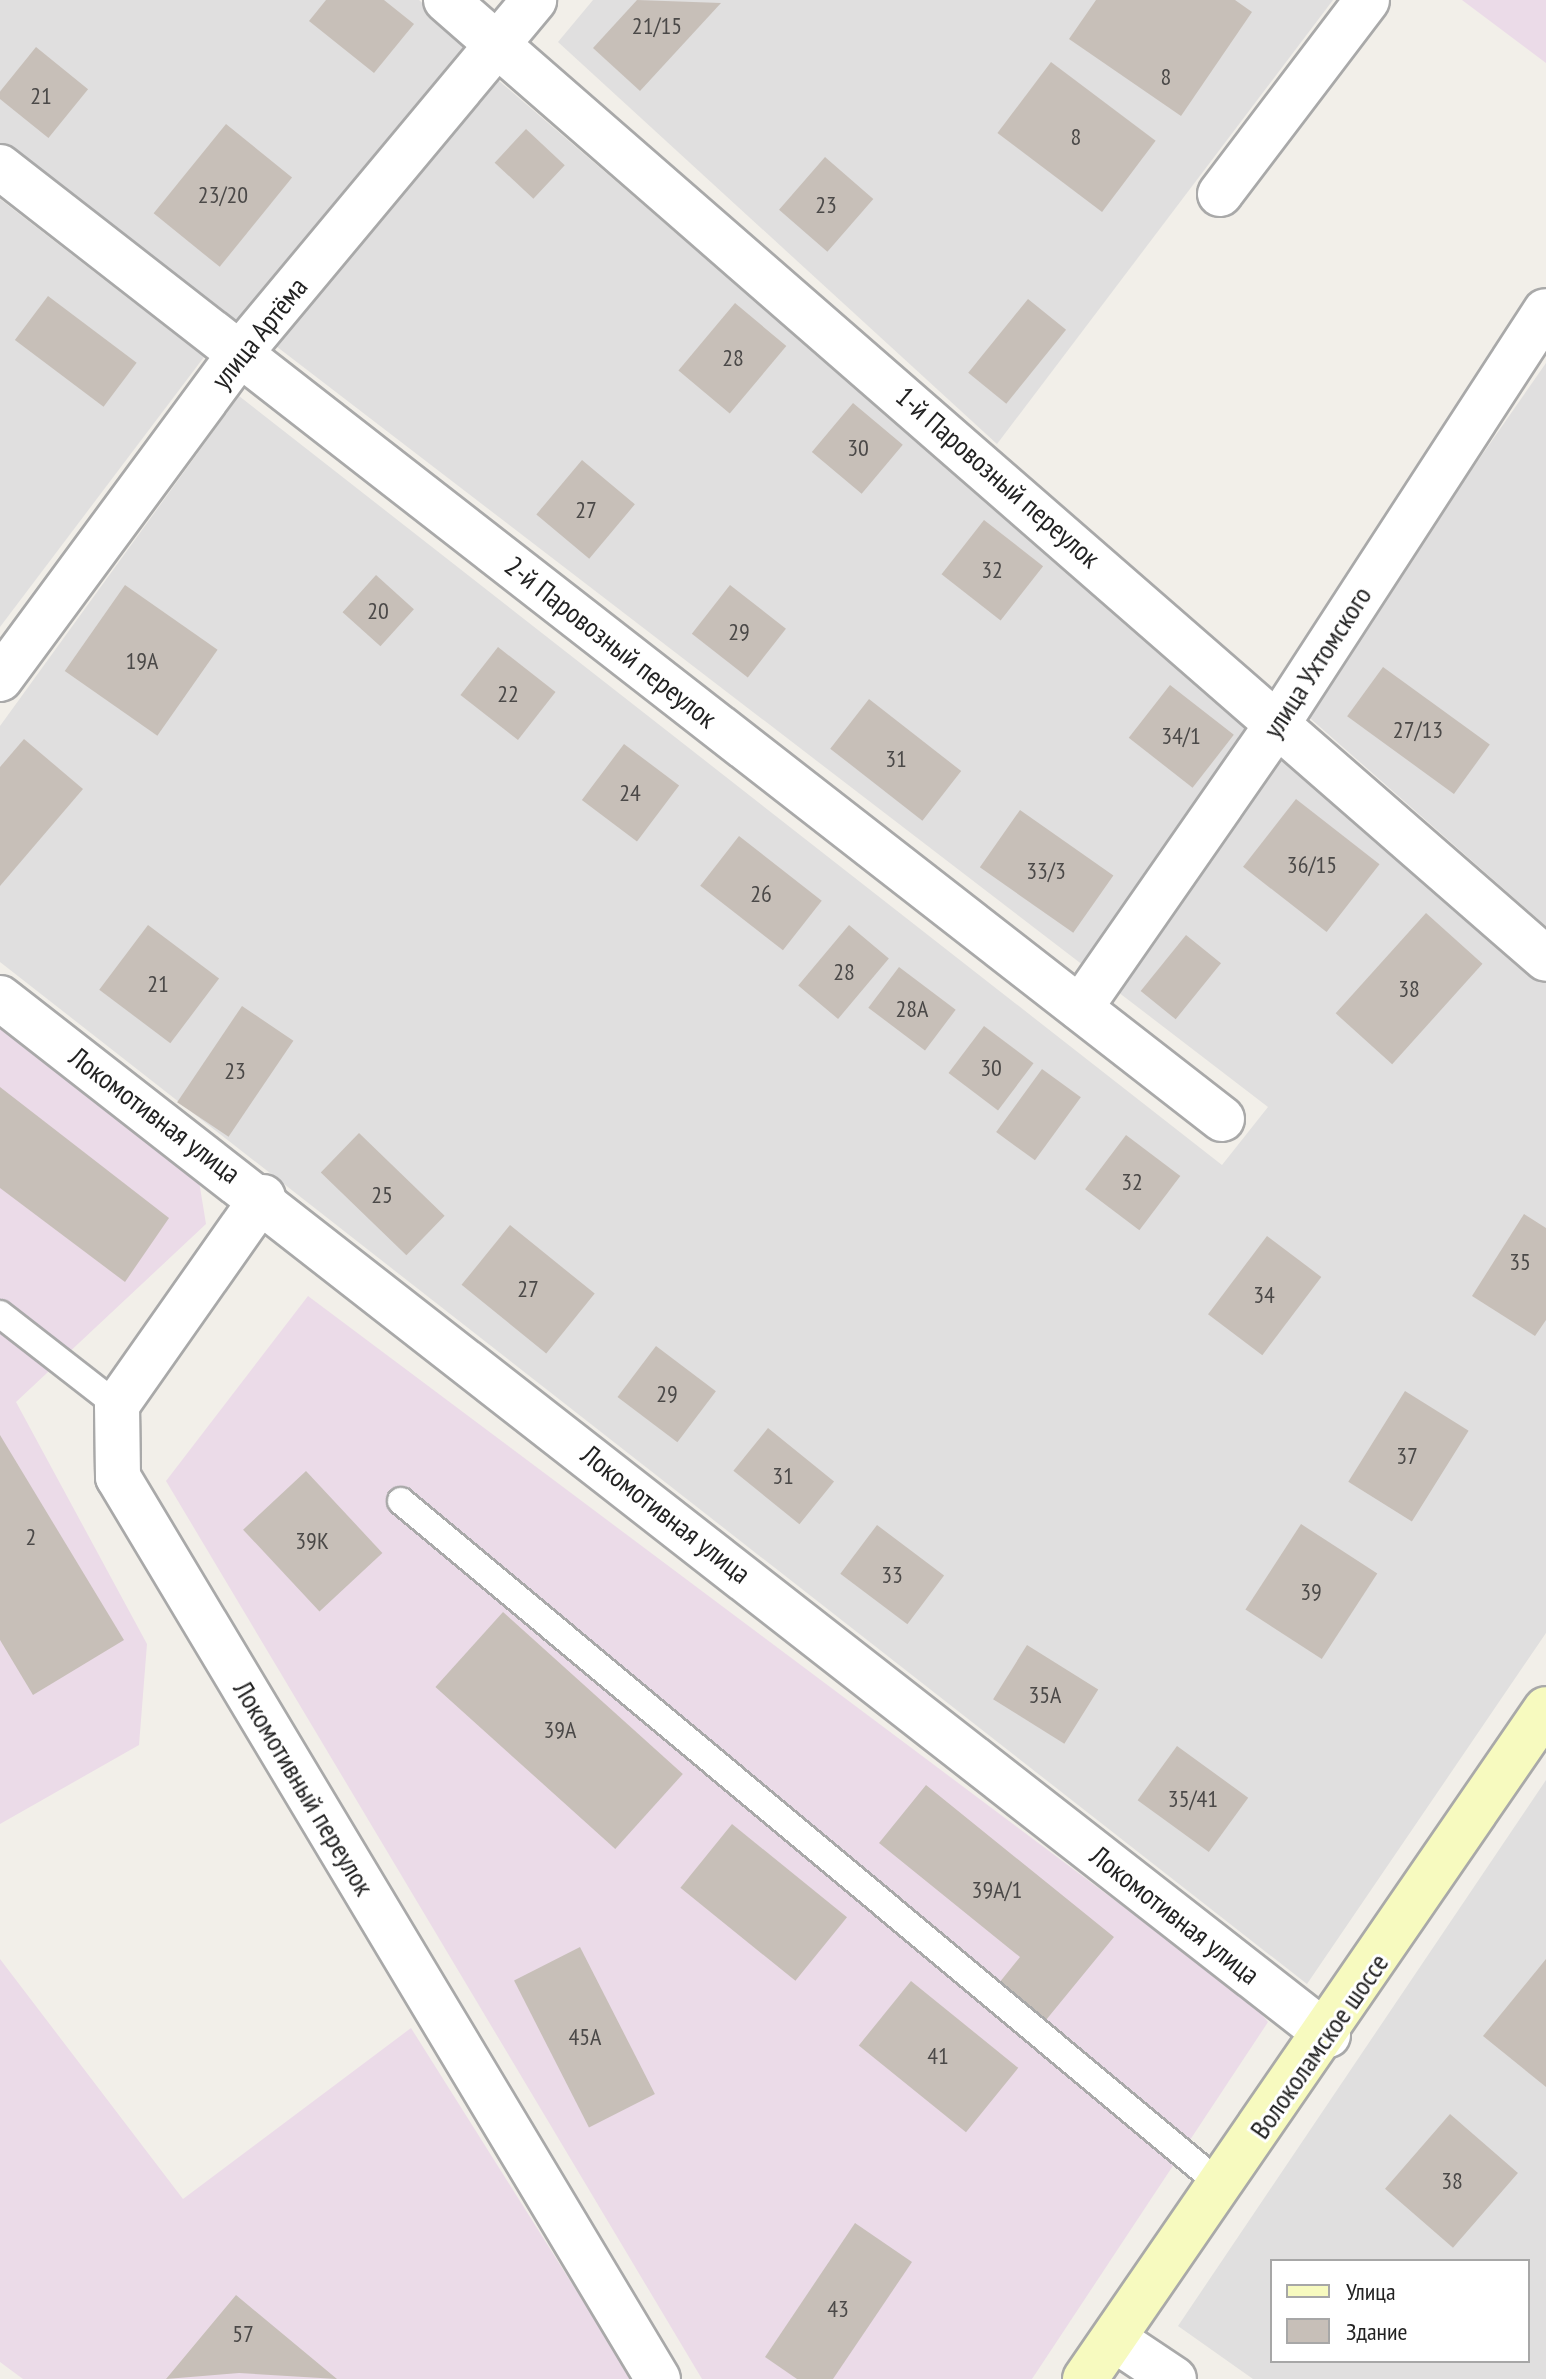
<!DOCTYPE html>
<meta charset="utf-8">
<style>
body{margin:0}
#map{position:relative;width:1546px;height:2379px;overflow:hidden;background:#f2efe9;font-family:"PT Sans Narrow",sans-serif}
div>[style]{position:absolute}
.residential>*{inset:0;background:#e0dfdf}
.industrial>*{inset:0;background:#ebdbe8}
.building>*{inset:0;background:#c7bfb8;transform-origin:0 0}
.roads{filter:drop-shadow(2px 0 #a9a9a9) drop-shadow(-2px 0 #a9a9a9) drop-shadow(0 2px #a9a9a9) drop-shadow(0 -2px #a9a9a9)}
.lane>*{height:26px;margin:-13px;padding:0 13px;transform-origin:13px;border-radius:13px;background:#fff}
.street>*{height:44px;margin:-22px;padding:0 22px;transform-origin:22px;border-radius:22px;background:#fff}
.secondary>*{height:44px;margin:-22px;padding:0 22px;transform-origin:22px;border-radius:22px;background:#f7fabf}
span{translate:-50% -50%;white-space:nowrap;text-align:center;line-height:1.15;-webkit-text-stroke:6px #fff;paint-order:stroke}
.number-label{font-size:24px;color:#4b4948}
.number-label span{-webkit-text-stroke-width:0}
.street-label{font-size:28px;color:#222}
.legend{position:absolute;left:1270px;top:2259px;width:260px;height:104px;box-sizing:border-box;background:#fff;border:2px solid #a7a7a7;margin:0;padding:10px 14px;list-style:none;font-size:24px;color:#222}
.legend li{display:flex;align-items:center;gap:16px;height:40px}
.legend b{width:40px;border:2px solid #a7a7a7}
</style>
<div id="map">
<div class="residential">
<i style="clip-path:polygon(0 0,419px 0,468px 42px,232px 325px,0 146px)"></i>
<i style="clip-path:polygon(593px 0,1333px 0,997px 444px,558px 42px)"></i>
<i style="clip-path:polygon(498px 80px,1546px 981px,1546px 1633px,1307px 1984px,0 962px,0 726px,239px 396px,1222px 1165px,1268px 1107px,272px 343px)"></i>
<i style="clip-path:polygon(0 199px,204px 357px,0 627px)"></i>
<i style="clip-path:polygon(1546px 363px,1546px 926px,1303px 712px)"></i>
<i style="clip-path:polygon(evenodd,1546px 1780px,1546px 2379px,1253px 2379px,1178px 2326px,1546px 1780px,1272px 2261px,1528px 2261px,1528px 2361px,1272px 2361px,1272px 2261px)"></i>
</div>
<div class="industrial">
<i style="clip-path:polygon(1462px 0,1546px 0,1546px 63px)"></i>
<i style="clip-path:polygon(0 1026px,198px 1175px,206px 1224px,16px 1402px,147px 1644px,139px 1745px,0 1824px)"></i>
<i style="clip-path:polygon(308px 1296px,1252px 2003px,1268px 2022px,1032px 2379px,702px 2379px,166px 1481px)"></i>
<i style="clip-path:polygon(0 1959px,183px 2199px,411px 2028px,632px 2379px,23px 2379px,0 2362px)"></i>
</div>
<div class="building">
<i style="clip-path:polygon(326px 0,384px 0,414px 24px,374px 73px,309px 21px)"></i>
<i style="clip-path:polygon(637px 0,721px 3px,640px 91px,593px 48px)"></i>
<i style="clip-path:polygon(1096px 0,1235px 0,1252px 12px,1181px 116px,1069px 39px)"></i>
<i style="left:36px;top:47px;width:67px;height:63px;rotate:39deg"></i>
<i style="left:1051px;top:62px;width:131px;height:89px;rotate:37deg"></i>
<i style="left:226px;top:124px;width:85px;height:115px;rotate:39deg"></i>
<i style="left:526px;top:129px;width:53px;height:46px;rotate:43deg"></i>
<i style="left:825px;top:157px;width:64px;height:70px;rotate:41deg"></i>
<i style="left:48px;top:296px;width:111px;height:55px;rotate:37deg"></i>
<i style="left:1028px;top:299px;width:49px;height:95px;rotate:39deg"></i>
<i style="left:735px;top:303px;width:67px;height:88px;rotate:40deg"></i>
<i style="left:853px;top:403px;width:65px;height:64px;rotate:40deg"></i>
<i style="left:582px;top:460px;width:69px;height:71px;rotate:40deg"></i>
<i style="left:984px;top:520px;width:75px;height:69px;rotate:38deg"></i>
<i style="left:376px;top:575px;width:51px;height:50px;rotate:42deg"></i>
<i style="left:125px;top:585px;width:113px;height:105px;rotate:35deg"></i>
<i style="left:730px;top:585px;width:71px;height:62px;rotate:38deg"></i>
<i style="left:498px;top:647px;width:73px;height:61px;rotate:38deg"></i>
<i style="left:1383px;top:667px;width:132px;height:61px;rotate:36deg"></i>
<i style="left:1170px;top:685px;width:81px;height:67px;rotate:38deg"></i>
<i style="left:869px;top:699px;width:117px;height:63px;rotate:38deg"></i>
<i style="clip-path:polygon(24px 739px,83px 789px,0 886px,0 767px)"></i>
<i style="left:624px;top:744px;width:69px;height:70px;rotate:37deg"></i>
<i style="left:1296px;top:799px;width:106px;height:86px;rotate:38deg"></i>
<i style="left:1020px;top:810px;width:114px;height:70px;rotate:35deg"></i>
<i style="left:739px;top:836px;width:105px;height:63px;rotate:38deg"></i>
<i style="left:1426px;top:913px;width:76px;height:135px;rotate:42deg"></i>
<i style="left:148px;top:925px;width:89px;height:81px;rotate:37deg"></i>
<i style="left:849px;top:925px;width:52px;height:79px;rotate:40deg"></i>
<i style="left:1186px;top:935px;width:45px;height:72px;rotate:39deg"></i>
<i style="left:899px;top:967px;width:71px;height:51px;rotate:37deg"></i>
<i style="left:242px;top:1006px;width:62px;height:116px;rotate:34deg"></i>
<i style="left:984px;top:1026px;width:62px;height:59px;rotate:37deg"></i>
<i style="left:1042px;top:1069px;width:48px;height:78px;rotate:36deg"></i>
<i style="clip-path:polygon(0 1087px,169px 1218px,125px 1282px,0 1188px)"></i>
<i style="left:359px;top:1133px;width:119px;height:55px;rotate:44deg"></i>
<i style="left:1126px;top:1135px;width:68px;height:68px;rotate:37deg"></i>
<i style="clip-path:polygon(1524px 1214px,1546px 1228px,1546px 1320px,1535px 1336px,1472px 1296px)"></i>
<i style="left:510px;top:1225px;width:109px;height:77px;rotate:39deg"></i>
<i style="left:1267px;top:1236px;width:68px;height:98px;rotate:37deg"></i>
<i style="left:656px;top:1346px;width:75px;height:64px;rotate:37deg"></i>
<i style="left:1405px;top:1391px;width:75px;height:107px;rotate:32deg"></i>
<i style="left:768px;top:1428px;width:85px;height:55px;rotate:39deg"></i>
<i style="clip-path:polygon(0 1435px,124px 1640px,33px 1695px,0 1640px)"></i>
<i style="left:306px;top:1471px;width:112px;height:86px;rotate:47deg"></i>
<i style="left:1301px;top:1524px;width:91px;height:102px;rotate:33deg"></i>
<i style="left:877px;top:1525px;width:84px;height:61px;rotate:37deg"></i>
<i style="left:503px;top:1612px;width:242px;height:101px;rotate:42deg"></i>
<i style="left:1027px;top:1645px;width:84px;height:64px;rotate:32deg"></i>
<i style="left:1177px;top:1746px;width:88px;height:67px;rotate:36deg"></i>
<i style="clip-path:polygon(926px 1785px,1114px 1937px,1046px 2020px,999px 1983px,1020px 1957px,879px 1843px)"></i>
<i style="left:732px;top:1824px;width:148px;height:82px;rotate:39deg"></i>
<i style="left:580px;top:1947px;width:165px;height:74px;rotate:63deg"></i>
<i style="clip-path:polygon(1546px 1959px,1546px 2087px,1483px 2036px)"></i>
<i style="left:911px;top:1981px;width:138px;height:83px;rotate:39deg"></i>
<i style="left:1450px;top:2114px;width:90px;height:99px;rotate:41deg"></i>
<i style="clip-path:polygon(855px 2223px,912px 2262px,833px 2379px,797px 2379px,765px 2357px)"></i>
<i style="clip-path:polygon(236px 2295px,337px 2379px,239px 2373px,166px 2379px)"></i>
</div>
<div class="roads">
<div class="lane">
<i style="left:0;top:1314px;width:148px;rotate:37.9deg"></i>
<i style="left:401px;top:1501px;width:1069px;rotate:39.84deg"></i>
</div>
<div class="street">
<i style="left:446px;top:0;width:1459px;rotate:41.08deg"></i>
<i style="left:0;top:167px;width:1549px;rotate:37.92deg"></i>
<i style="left:1220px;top:194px;width:243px;rotate:-52.8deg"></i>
<i style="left:0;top:679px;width:406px;rotate:-53.6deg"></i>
<i style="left:241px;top:352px;width:458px;rotate:-50.2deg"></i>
<i style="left:0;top:998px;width:1685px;rotate:37.99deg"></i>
<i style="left:1080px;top:1008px;width:347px;rotate:-55.2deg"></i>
<i style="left:1278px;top:723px;width:491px;rotate:-57deg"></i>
<i style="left:263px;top:1197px;width:254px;rotate:125.1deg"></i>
<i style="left:117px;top:1405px;width:72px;rotate:89.2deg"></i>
<i style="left:118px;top:1477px;width:1051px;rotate:59.09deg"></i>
<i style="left:1114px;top:2339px;width:72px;rotate:33.7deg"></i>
</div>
<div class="secondary">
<i style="left:1085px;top:2379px;width:813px;rotate:-55.47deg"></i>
</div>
</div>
<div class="number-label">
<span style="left:657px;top:26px">21/15</span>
<span style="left:1166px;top:77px">8</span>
<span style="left:41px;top:96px">21</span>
<span style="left:1076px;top:137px">8</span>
<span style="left:223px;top:195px">23/20</span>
<span style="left:826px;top:205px">23</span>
<span style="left:733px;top:358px">28</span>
<span style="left:858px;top:448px">30</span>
<span style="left:586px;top:510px">27</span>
<span style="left:992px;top:570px">32</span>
<span style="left:378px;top:611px">20</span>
<span style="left:739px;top:632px">29</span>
<span style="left:142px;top:661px">19А</span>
<span style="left:508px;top:694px">22</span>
<span style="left:1418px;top:730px">27/13</span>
<span style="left:1181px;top:736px">34/1</span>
<span style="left:896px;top:759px">31</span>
<span style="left:630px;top:793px">24</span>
<span style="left:1312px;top:865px">36/15</span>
<span style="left:1046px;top:871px">33/3</span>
<span style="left:761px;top:894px">26</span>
<span style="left:844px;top:972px">28</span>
<span style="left:158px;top:984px">21</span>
<span style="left:1409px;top:989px">38</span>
<span style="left:912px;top:1009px">28А</span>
<span style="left:991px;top:1068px">30</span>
<span style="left:235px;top:1071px">23</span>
<span style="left:1132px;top:1182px">32</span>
<span style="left:382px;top:1195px">25</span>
<span style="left:1520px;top:1262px">35</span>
<span style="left:528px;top:1289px">27</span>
<span style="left:1264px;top:1295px">34</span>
<span style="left:667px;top:1394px">29</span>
<span style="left:1407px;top:1456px">37</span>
<span style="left:783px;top:1476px">31</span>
<span style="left:31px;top:1537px">2</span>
<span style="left:312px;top:1541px">39К</span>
<span style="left:892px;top:1575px">33</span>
<span style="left:1311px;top:1592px">39</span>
<span style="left:1045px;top:1695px">35А</span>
<span style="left:560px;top:1730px">39А</span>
<span style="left:1193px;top:1799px">35/41</span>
<span style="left:997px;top:1890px">39А/1</span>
<span style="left:585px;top:2037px">45А</span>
<span style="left:938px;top:2056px">41</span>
<span style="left:1452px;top:2181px">38</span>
<span style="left:838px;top:2309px">43</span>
<span style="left:243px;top:2334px">57</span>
</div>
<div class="street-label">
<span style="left:259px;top:333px;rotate:-51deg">улица Артёма</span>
<span style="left:998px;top:477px;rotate:41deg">1-й Паровозный переулок</span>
<span style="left:611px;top:642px;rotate:38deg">2-й Паровозный переулок</span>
<span style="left:1317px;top:662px;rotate:-57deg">улица Ухтомского</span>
<span style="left:155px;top:1115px;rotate:37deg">Локомотивная улица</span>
<span style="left:666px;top:1514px;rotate:38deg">Локомотивная улица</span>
<span style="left:304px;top:1788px;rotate:59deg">Локомотивный переулок</span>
<span style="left:1175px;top:1915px;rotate:38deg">Локомотивная улица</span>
<span style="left:1319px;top:2046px;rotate:-55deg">Волоколамское шоссе</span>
</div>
<ul class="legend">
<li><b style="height:10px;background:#f7fabf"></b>Улица</li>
<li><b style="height:22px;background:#c7bfb8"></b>Здание</li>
</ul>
</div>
